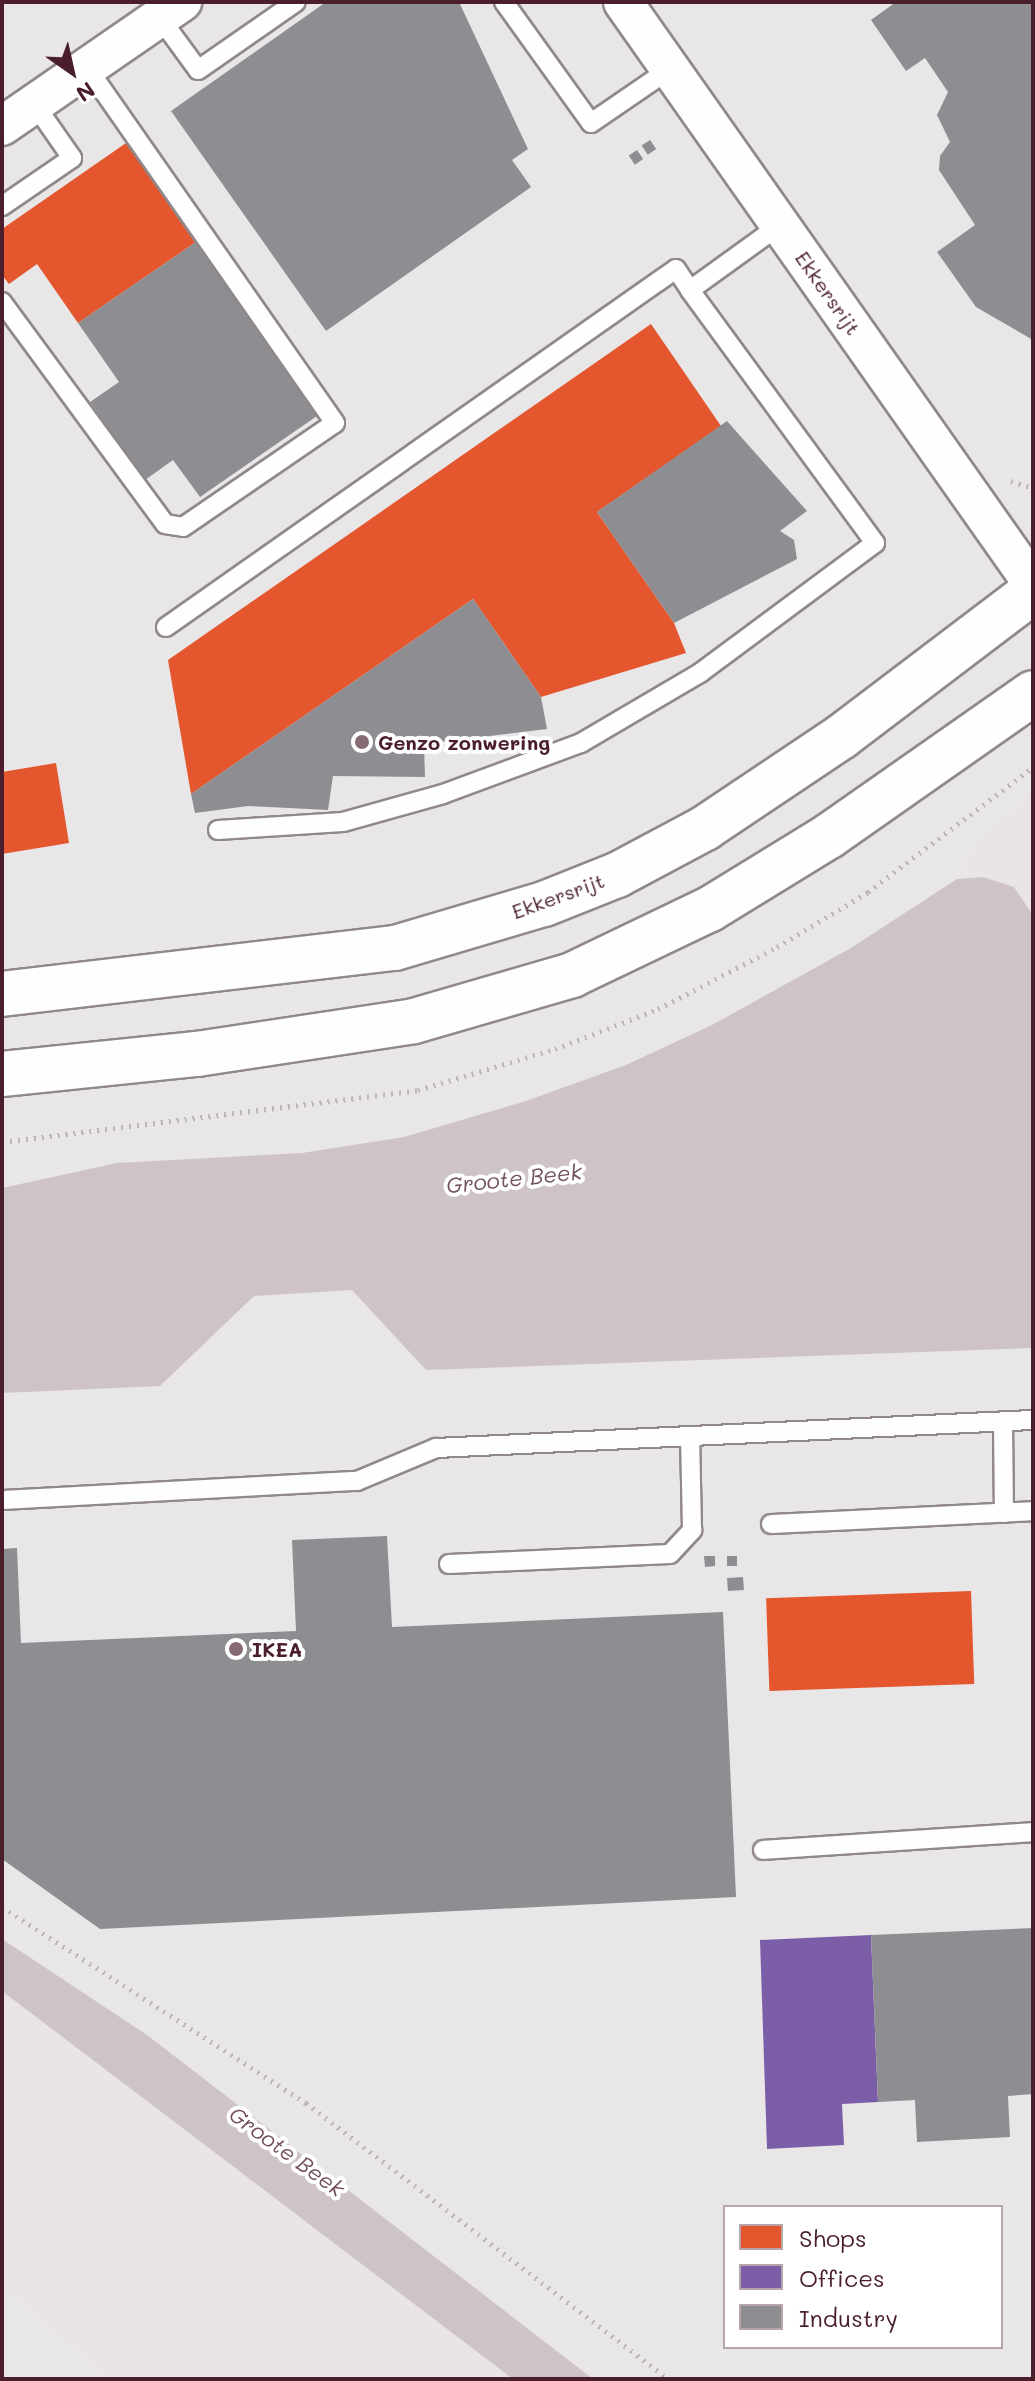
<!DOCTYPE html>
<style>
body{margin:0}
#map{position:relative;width:1035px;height:2381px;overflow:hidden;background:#f7f7f7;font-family:Mali,sans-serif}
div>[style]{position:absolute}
.built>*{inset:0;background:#e9e6e7}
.green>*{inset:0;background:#e9e5e6}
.water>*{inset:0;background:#cec3c5}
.shops>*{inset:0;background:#e4572e;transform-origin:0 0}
.offices>*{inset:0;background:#7b5ea7}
.industry>*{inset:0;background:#8d8d92;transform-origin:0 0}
.path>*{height:5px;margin-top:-2.5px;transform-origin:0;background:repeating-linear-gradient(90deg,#bcb6b8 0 2px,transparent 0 8px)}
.roads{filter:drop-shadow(2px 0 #90888a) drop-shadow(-2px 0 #90888a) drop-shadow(0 2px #90888a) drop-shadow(0 -2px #90888a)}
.lane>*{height:18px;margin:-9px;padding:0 9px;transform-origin:9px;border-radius:9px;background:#fefefe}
.street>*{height:38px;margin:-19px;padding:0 19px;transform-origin:19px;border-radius:19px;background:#fefefe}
.secondary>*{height:44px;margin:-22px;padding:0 22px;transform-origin:22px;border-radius:22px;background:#fefefe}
.dots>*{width:22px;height:22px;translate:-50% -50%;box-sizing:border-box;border:4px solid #fff;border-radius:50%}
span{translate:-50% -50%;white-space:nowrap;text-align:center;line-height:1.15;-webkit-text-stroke:8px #fff;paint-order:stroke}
.street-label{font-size:20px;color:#4a1f2b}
.poi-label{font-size:20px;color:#4a1f2b;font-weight:700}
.left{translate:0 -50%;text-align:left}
.water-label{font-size:22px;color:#72515a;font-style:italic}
.frame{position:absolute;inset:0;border:4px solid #4a1f2b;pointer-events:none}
.legend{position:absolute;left:723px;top:2205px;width:280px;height:144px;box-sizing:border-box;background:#fff;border:2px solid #b7a5aa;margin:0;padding:10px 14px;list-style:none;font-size:24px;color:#4a1f2b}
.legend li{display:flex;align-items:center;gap:16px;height:40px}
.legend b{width:40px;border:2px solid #b7a5aa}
.north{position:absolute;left:32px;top:32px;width:80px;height:80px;-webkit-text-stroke:6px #fff;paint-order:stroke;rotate:146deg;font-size:22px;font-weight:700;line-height:32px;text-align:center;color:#4a1f2b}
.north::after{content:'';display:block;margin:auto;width:28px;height:36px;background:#4a1f2b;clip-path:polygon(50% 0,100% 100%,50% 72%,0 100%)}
</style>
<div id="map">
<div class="built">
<i style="clip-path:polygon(evenodd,2px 2px,1033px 2px,1033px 2379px,2px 2379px,2px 2px,725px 2207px,1001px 2207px,1001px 2347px,725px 2347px,725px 2207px)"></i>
</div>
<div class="green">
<i style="clip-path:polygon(1033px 789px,1033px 915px,1014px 887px,957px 879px,974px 845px)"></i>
<i style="clip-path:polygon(2px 1991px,409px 2301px,513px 2379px,110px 2379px,2px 2287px)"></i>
</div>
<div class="water">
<i style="clip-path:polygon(983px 877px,1014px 887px,1033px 915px,1033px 1348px,426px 1370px,352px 1290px,254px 1296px,160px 1386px,2px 1393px,2px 1188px,117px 1163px,302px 1153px,404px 1137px,526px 1101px,626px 1065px,712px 1025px,851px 948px,957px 879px)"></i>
<i style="clip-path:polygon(2px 1939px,147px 2035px,593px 2379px,513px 2379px,2px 1991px)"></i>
</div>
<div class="shops">
<i style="clip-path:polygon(126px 143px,196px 242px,78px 323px,37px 264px,9px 284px,2px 275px,2px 229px)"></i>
<i style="clip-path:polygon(651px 324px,721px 426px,597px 512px,674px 623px,686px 653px,541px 697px,473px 599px,191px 794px,168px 660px)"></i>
<i style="clip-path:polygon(56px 763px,69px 843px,2px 854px,2px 772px)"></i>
<i style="left:971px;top:1591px;width:93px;height:205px;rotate:88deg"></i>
</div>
<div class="offices">
<i style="clip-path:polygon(871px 1935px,878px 2102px,842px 2104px,844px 2145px,767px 2149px,760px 1940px)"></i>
</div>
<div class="industry">
<i style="clip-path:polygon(326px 2px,459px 2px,528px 149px,512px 160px,531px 187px,326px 331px,171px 111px)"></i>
<i style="clip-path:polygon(896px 2px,1033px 2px,1033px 340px,976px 307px,937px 252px,975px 225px,939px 170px,940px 156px,950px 142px,937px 115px,948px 92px,925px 58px,906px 71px,871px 20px)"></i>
<i style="left:650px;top:140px;width:11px;height:10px;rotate:56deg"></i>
<i style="left:637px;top:150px;width:11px;height:10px;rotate:56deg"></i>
<i style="clip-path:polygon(196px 242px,317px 416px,200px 497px,173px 460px,145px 480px,90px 402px,119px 382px,78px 323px)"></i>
<i style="clip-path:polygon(727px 421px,807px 511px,780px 531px,794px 540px,797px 559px,674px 623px,597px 512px)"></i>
<i style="clip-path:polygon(473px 599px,541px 697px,547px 729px,424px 744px,425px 777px,333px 776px,328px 810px,248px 806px,195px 813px,191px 794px)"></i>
<i style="clip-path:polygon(387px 1536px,392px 1627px,723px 1612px,736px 1897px,100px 1929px,2px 1859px,2px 1549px,17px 1548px,21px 1643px,296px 1631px,292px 1540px)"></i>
<i style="clip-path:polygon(704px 1556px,715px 1556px,715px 1566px,705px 1567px)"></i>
<i style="left:727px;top:1556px;width:10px;height:10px"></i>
<i style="left:743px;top:1577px;width:13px;height:16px;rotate:86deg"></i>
<i style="clip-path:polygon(1033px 1928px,1033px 2094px,1008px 2096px,1010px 2137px,917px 2142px,915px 2100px,878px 2102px,871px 1935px)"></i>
</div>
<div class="path">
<i style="left:1011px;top:481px;width:23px;rotate:18deg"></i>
<i style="left:2px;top:1142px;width:419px;rotate:-7.1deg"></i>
<i style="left:418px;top:1090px;width:143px;rotate:-16.7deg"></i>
<i style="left:555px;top:1049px;width:110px;rotate:-21.2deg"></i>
<i style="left:658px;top:1009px;width:134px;rotate:-27.5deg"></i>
<i style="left:777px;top:947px;width:106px;rotate:-31.1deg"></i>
<i style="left:868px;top:892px;width:207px;rotate:-37.1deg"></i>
<i style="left:2px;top:1907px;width:362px;rotate:32.8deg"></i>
<i style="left:306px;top:2103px;width:455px;rotate:37.3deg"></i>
</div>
<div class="roads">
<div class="lane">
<i style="left:504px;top:2px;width:149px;rotate:54.3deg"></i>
<i style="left:591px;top:123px;width:96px;rotate:-34.4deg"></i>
<i style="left:160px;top:18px;width:64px;rotate:53.8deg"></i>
<i style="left:198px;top:70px;width:119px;rotate:-34.8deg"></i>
<i style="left:2px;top:206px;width:85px;rotate:-34.4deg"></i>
<i style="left:72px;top:158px;width:65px;rotate:-124.9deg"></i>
<i style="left:2px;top:302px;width:275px;rotate:53.7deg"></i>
<i style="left:165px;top:524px;width:18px;rotate:9deg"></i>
<i style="left:183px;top:527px;width:184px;rotate:-34.4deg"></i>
<i style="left:335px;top:423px;width:433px;rotate:-124.9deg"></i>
<i style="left:166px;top:627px;width:623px;rotate:-35.07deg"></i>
<i style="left:676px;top:269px;width:25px;rotate:56deg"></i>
<i style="left:218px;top:830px;width:125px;rotate:-3.7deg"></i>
<i style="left:343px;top:822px;width:104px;rotate:-15.6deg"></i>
<i style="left:443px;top:794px;width:147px;rotate:-20.3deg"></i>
<i style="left:581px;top:743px;width:138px;rotate:-30.5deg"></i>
<i style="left:700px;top:673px;width:218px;rotate:-36.6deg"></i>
<i style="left:875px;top:543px;width:313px;rotate:-126.2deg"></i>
<i style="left:690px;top:290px;width:111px;rotate:-35.8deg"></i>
<i style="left:1003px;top:1421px;width:92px;rotate:89.4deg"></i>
<i style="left:2px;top:1500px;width:356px;rotate:-3.1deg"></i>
<i style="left:357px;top:1481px;width:86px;rotate:-22.7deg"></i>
<i style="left:436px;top:1448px;width:598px;rotate:-2.69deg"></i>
<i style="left:771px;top:1524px;width:262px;rotate:-2.8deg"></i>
<i style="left:449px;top:1564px;width:221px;rotate:-2.6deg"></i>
<i style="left:670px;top:1554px;width:33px;rotate:-47deg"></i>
<i style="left:692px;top:1530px;width:94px;rotate:-91.2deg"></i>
<i style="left:763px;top:1850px;width:271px;rotate:-3.8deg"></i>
</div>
<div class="street">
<i style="left:623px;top:2px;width:712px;rotate:54.84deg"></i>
<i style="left:2px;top:126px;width:219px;rotate:-34.6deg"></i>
</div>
<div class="secondary">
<i style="left:2px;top:994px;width:396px;rotate:-6.7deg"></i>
<i style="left:395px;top:948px;width:155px;rotate:-16.5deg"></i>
<i style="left:544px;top:904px;width:79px;rotate:-21.7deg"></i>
<i style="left:617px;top:875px;width:100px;rotate:-28.1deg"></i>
<i style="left:705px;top:828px;width:164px;rotate:-33.8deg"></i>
<i style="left:841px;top:737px;width:241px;rotate:-37.2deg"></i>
<i style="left:2px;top:1074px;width:196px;rotate:-5.9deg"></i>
<i style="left:197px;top:1054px;width:219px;rotate:-8.6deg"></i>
<i style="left:414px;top:1021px;width:165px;rotate:-16.2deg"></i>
<i style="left:572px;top:975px;width:153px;rotate:-25.6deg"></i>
<i style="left:710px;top:909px;width:140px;rotate:-31.5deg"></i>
<i style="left:829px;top:836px;width:249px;rotate:-35deg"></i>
</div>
</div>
<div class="dots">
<i style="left:362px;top:742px;background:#876b72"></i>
<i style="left:236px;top:1649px;background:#876b72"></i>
</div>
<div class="street-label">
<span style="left:828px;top:293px;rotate:55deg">Ekkersrijt</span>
<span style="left:558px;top:896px;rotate:-20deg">Ekkersrijt</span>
</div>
<div class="poi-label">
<span class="left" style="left:378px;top:742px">Genzo zonwering</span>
<span class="left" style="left:252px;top:1649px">IKEA</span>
</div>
<div class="water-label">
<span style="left:514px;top:1178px;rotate:-6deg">Groote Beek</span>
<span style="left:287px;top:2151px;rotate:36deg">Groote Beek</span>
</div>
<div class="frame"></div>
<ul class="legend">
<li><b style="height:22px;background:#e4572e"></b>Shops</li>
<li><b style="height:22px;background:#7b5ea7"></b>Offices</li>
<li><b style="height:22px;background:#8d8d92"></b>Industry</li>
</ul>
<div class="north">N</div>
</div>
